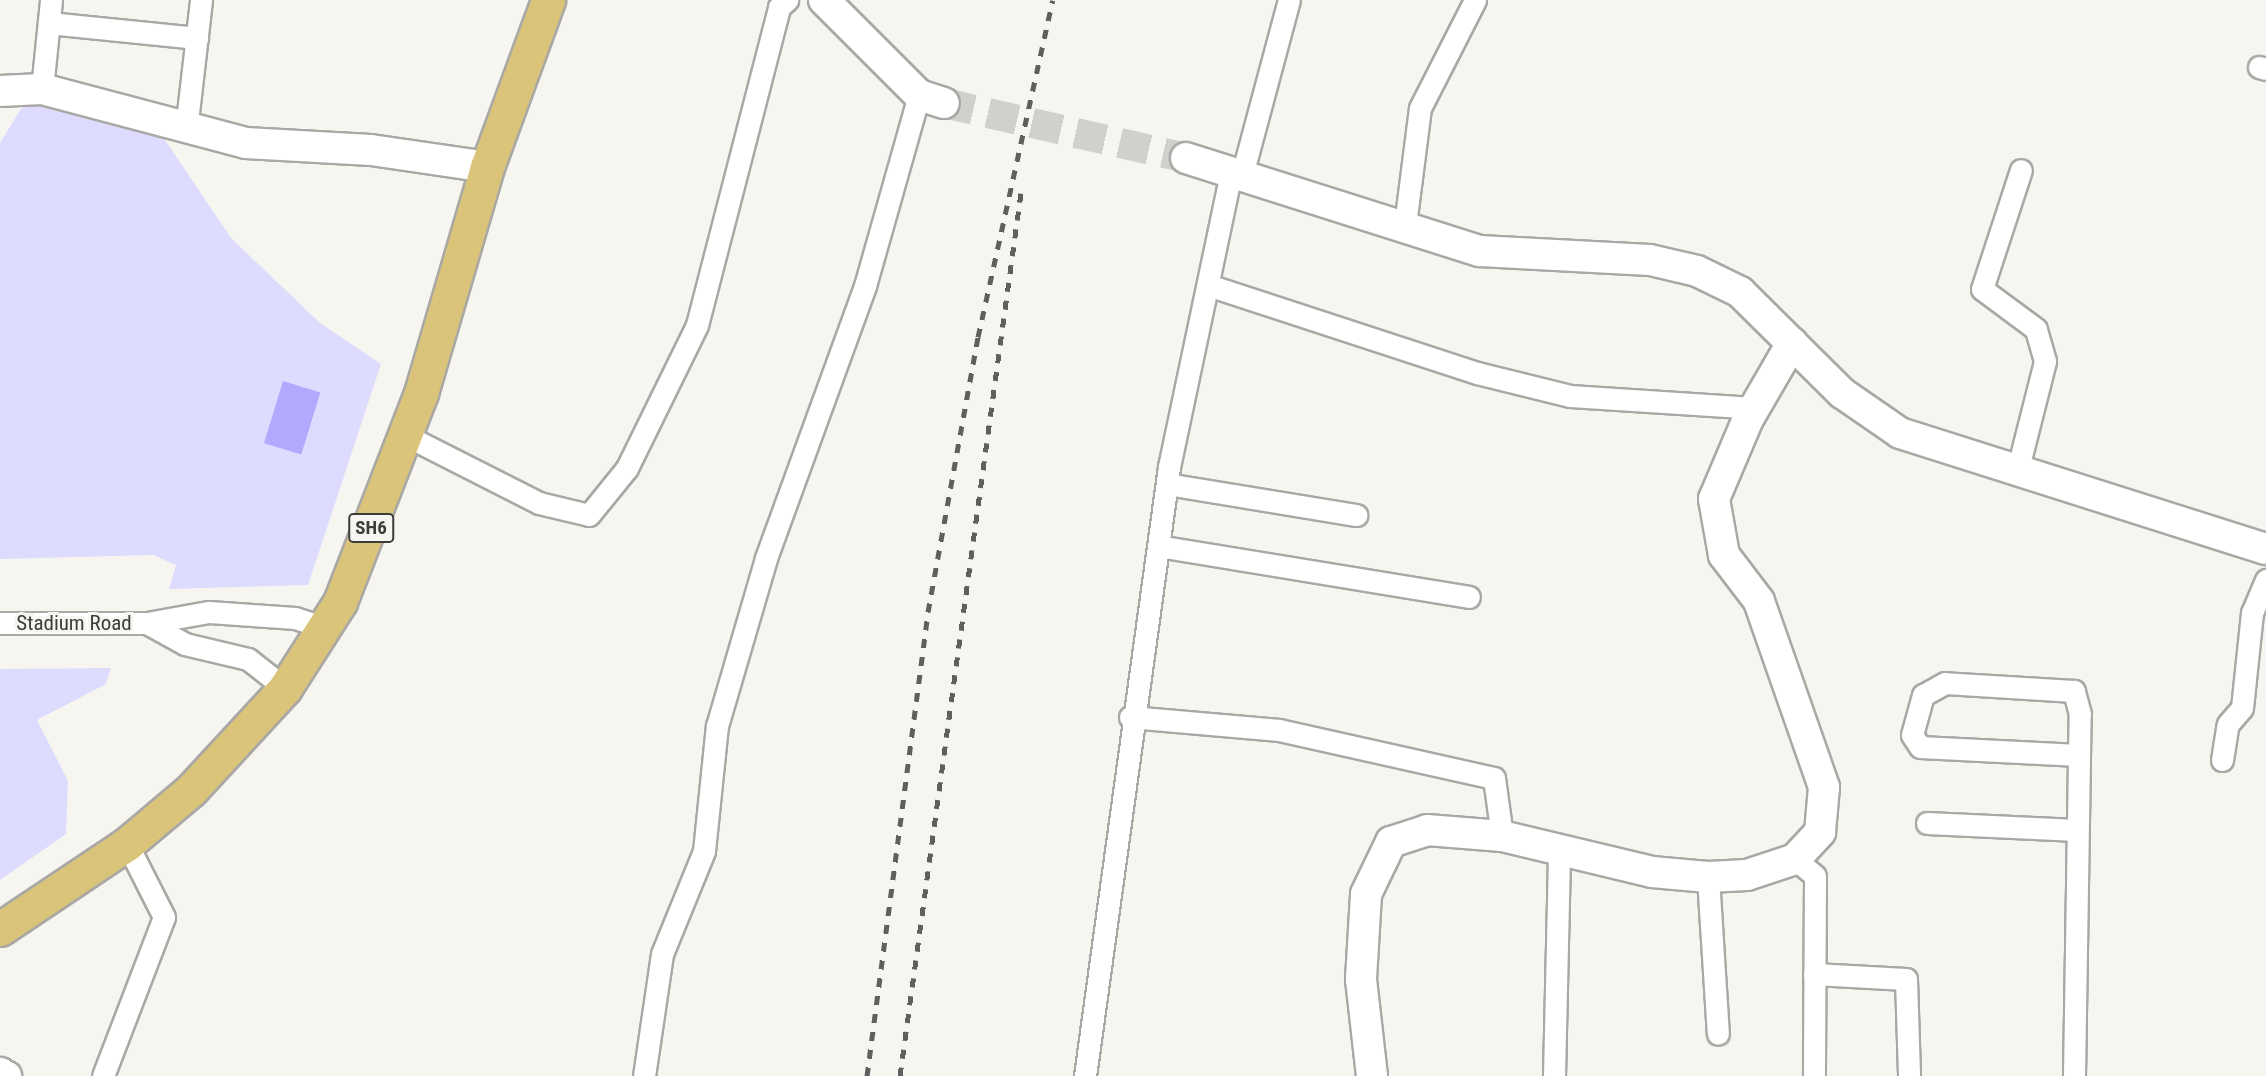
<!DOCTYPE html>
<style>
body{margin:0}
#map{position:relative;width:2266px;height:1076px;overflow:hidden;background:#f6f5f0;font-family:"Roboto Condensed",sans-serif}
div>[style]{position:absolute}
.green>*{inset:0;background:#dedcfe}
.water>*{inset:0;background:#b1a9fd;transform-origin:0 0}
.secondary-tunnel>*{height:30px;margin-top:-15px;transform-origin:0;background:repeating-linear-gradient(90deg,#d1d0cc 0 30px,transparent 0 45px)}
.roads{filter:drop-shadow(2px 0 #a9a8a4) drop-shadow(-2px 0 #a9a8a4) drop-shadow(0 2px #a9a8a4) drop-shadow(0 -2px #a9a8a4)}
.street>*{height:21px;margin:-10.5px;padding:0 10.5px;transform-origin:10.5px;border-radius:10.5px;background:#fff}
.secondary>*{height:30px;margin:-15px;padding:0 15px;transform-origin:15px;border-radius:15px;background:#fff}
.primary>*{height:33px;margin:-16.5px;padding:0 16.5px;transform-origin:16.5px;border-radius:16.5px;background:#dac47a}
.rail>*{height:5px;margin-top:-2.5px;transform-origin:0;background:repeating-linear-gradient(90deg,#605f5d 0 9px,transparent 0 18px)}
span{translate:-50% -50%;white-space:nowrap;text-align:center;line-height:1.15;-webkit-text-stroke:6px #f6f5f0;paint-order:stroke}
.shield-label span{padding:2px 5px;background:#f6f5f0;border:2px solid;border-radius:5px;-webkit-text-stroke-width:0}
.shield-label{font-size:19px;color:#3d3c3b;font-weight:700}
.street-label{font-size:21px;color:#3d3c3b}
</style>
<div id="map">
<div class="green">
<i style="clip-path:polygon(30px 94px,159px 131px,231px 238px,320px 323px,381px 364px,308px 585px,169px 589px,176px 565px,153px 555px,0 559px,0 143px)"></i>
<i style="clip-path:polygon(111px 668px,106px 684px,37px 720px,68px 781px,66px 834px,0 880px,0 669px)"></i>
</div>
<div class="water">
<i style="left:283px;top:381px;width:39px;height:65px;rotate:17deg"></i>
</div>
<div class="secondary-tunnel">
<i style="left:944px;top:103px;width:248px;rotate:12.8deg"></i>
</div>
<div class="roads">
<div class="street">
<i style="left:49px;top:23px;width:149px;rotate:5.8deg"></i>
<i style="left:2259px;top:67px;width:7px;rotate:16deg"></i>
<i style="left:42px;top:89px;width:89px;rotate:-84.2deg"></i>
<i style="left:186px;top:130px;width:131px;rotate:-83.4deg"></i>
<i style="left:1242px;top:175px;width:181px;rotate:-75deg"></i>
<i style="left:1405px;top:225px;width:118px;rotate:-82.7deg"></i>
<i style="left:1420px;top:108px;width:121px;rotate:-63deg"></i>
<i style="left:1208px;top:285px;width:283px;rotate:18.1deg"></i>
<i style="left:1477px;top:373px;width:96px;rotate:13.9deg"></i>
<i style="left:1570px;top:396px;width:188px;rotate:3.7deg"></i>
<i style="left:405px;top:435px;width:150px;rotate:26.9deg"></i>
<i style="left:539px;top:503px;width:51px;rotate:13.5deg"></i>
<i style="left:589px;top:515px;width:60px;rotate:-51deg"></i>
<i style="left:627px;top:468px;width:159px;rotate:-63.9deg"></i>
<i style="left:697px;top:325px;width:328px;rotate:-75.5deg"></i>
<i style="left:779px;top:7px;width:11px;rotate:-41deg"></i>
<i style="left:2017px;top:472px;width:114px;rotate:-75.8deg"></i>
<i style="left:2045px;top:361px;width:33px;rotate:-106deg"></i>
<i style="left:2036px;top:329px;width:67px;rotate:-143.5deg"></i>
<i style="left:1982px;top:289px;width:125px;rotate:-71.9deg"></i>
<i style="left:1167px;top:484px;width:192px;rotate:9.3deg"></i>
<i style="left:1158px;top:546px;width:315px;rotate:9.3deg"></i>
<i style="left:0;top:623px;width:147px"></i>
<i style="left:285px;top:688px;width:47px;rotate:-141.9deg"></i>
<i style="left:248px;top:659px;width:65px;rotate:-166.6deg"></i>
<i style="left:185px;top:644px;width:43px;rotate:-151.1deg"></i>
<i style="left:147px;top:623px;width:63px;rotate:-10.1deg"></i>
<i style="left:209px;top:612px;width:86px;rotate:4deg"></i>
<i style="left:295px;top:618px;width:32px;rotate:18deg"></i>
<i style="left:1130px;top:717px;width:150px;rotate:5deg"></i>
<i style="left:1279px;top:730px;width:220px;rotate:12.6deg"></i>
<i style="left:1494px;top:778px;width:59px;rotate:82.1deg"></i>
<i style="left:2222px;top:760px;width:36px;rotate:-81deg"></i>
<i style="left:2228px;top:724px;width:21px;rotate:-49deg"></i>
<i style="left:2242px;top:708px;width:96px;rotate:-84deg"></i>
<i style="left:2252px;top:613px;width:36px;rotate:-67deg"></i>
<i style="left:1927px;top:823px;width:150px;rotate:2.7deg"></i>
<i style="left:1795px;top:859px;width:26px;rotate:40deg"></i>
<i style="left:1815px;top:876px;width:200px;rotate:90.3deg"></i>
<i style="left:1708px;top:877px;width:157px;rotate:86.4deg"></i>
<i style="left:1814px;top:974px;width:92px;rotate:3.1deg"></i>
<i style="left:1906px;top:979px;width:97px;rotate:88.2deg"></i>
<i style="left:103px;top:1076px;width:170px;rotate:-69deg"></i>
<i style="left:164px;top:917px;width:82px;rotate:-116.9deg"></i>
<i style="left:644px;top:1076px;width:123px;rotate:-81.6deg"></i>
<i style="left:662px;top:954px;width:111px;rotate:-67.8deg"></i>
<i style="left:704px;top:851px;width:126px;rotate:-84.1deg"></i>
<i style="left:717px;top:726px;width:175px;rotate:-73.7deg"></i>
<i style="left:766px;top:558px;width:289px;rotate:-70deg"></i>
<i style="left:865px;top:286px;width:198px;rotate:-74.2deg"></i>
<i style="left:1085px;top:1076px;width:615px;rotate:-82.15deg"></i>
<i style="left:1169px;top:467px;width:301px;rotate:-78.1deg"></i>
<i style="left:1554px;top:1076px;width:225px;rotate:-88.7deg"></i>
<i style="left:2074px;top:1076px;width:362px;rotate:-89.1deg"></i>
<i style="left:2080px;top:714px;width:24px;rotate:-105deg"></i>
<i style="left:2074px;top:691px;width:129px;rotate:-176.5deg"></i>
<i style="left:1945px;top:683px;width:25px;rotate:151deg"></i>
<i style="left:1923px;top:695px;width:41px;rotate:105.4deg"></i>
<i style="left:1912px;top:735px;width:14px;rotate:56deg"></i>
<i style="left:1920px;top:747px;width:159px;rotate:2.9deg"></i>
</div>
<div class="secondary">
<i style="left:824px;top:0;width:134px;rotate:45deg"></i>
<i style="left:919px;top:95px;width:26px;rotate:18deg"></i>
<i style="left:0;top:91px;width:42px;rotate:-2.7deg"></i>
<i style="left:42px;top:89px;width:211px;rotate:14.8deg"></i>
<i style="left:246px;top:143px;width:125px;rotate:3.2deg"></i>
<i style="left:371px;top:150px;width:117px;rotate:8.3deg"></i>
<i style="left:1186px;top:158px;width:308px;rotate:17.6deg"></i>
<i style="left:1480px;top:251px;width:170px;rotate:3deg"></i>
<i style="left:1650px;top:260px;width:48px;rotate:13.2deg"></i>
<i style="left:1697px;top:271px;width:48px;rotate:26deg"></i>
<i style="left:1740px;top:292px;width:144px;rotate:44.7deg"></i>
<i style="left:1842px;top:393px;width:70px;rotate:34.6deg"></i>
<i style="left:1900px;top:433px;width:384px;rotate:17.6deg"></i>
<i style="left:0;top:1073px;width:7px;rotate:27deg"></i>
<i style="left:1372px;top:1076px;width:98px;rotate:-96.5deg"></i>
<i style="left:1361px;top:979px;width:85px;rotate:-86.6deg"></i>
<i style="left:1366px;top:894px;width:58px;rotate:-64.3deg"></i>
<i style="left:1391px;top:842px;width:38px;rotate:-18deg"></i>
<i style="left:1427px;top:830px;width:75px;rotate:4.6deg"></i>
<i style="left:1502px;top:836px;width:154px;rotate:13.5deg"></i>
<i style="left:1652px;top:872px;width:56px;rotate:5.1deg"></i>
<i style="left:1708px;top:877px;width:39px;rotate:-3deg"></i>
<i style="left:1747px;top:875px;width:51px;rotate:-18.4deg"></i>
<i style="left:1795px;top:859px;width:37px;rotate:-47deg"></i>
<i style="left:1820px;top:832px;width:45px;rotate:-84.9deg"></i>
<i style="left:1824px;top:787px;width:197px;rotate:-109.3deg"></i>
<i style="left:1759px;top:601px;width:58px;rotate:-127.3deg"></i>
<i style="left:1724px;top:555px;width:57px;rotate:-100.1deg"></i>
<i style="left:1714px;top:499px;width:87px;rotate:-67deg"></i>
<i style="left:1748px;top:419px;width:88px;rotate:-59.9deg"></i>
</div>
<div class="primary">
<i style="left:0;top:929px;width:153px;rotate:-33.8deg"></i>
<i style="left:127px;top:844px;width:84px;rotate:-40.2deg"></i>
<i style="left:191px;top:790px;width:139px;rotate:-47.3deg"></i>
<i style="left:285px;top:688px;width:102px;rotate:-57.4deg"></i>
<i style="left:340px;top:602px;width:224px;rotate:-68.8deg"></i>
<i style="left:421px;top:393px;width:235px;rotate:-73.7deg"></i>
<i style="left:487px;top:167px;width:178px;rotate:-69.9deg"></i>
</div>
</div>
<div class="rail">
<i style="left:867px;top:1076px;width:468px;rotate:-82.5deg"></i>
<i style="left:928px;top:612px;width:280px;rotate:-79.7deg"></i>
<i style="left:978px;top:337px;width:345px;rotate:-77.5deg"></i>
<i style="left:900px;top:1076px;width:899px;rotate:-82.2deg"></i>
</div>
<div class="shield-label">
<span style="left:371px;top:528px">SH6</span>
</div>
<div class="street-label">
<span style="left:74px;top:623px">Stadium Road</span>
</div>
</div>
